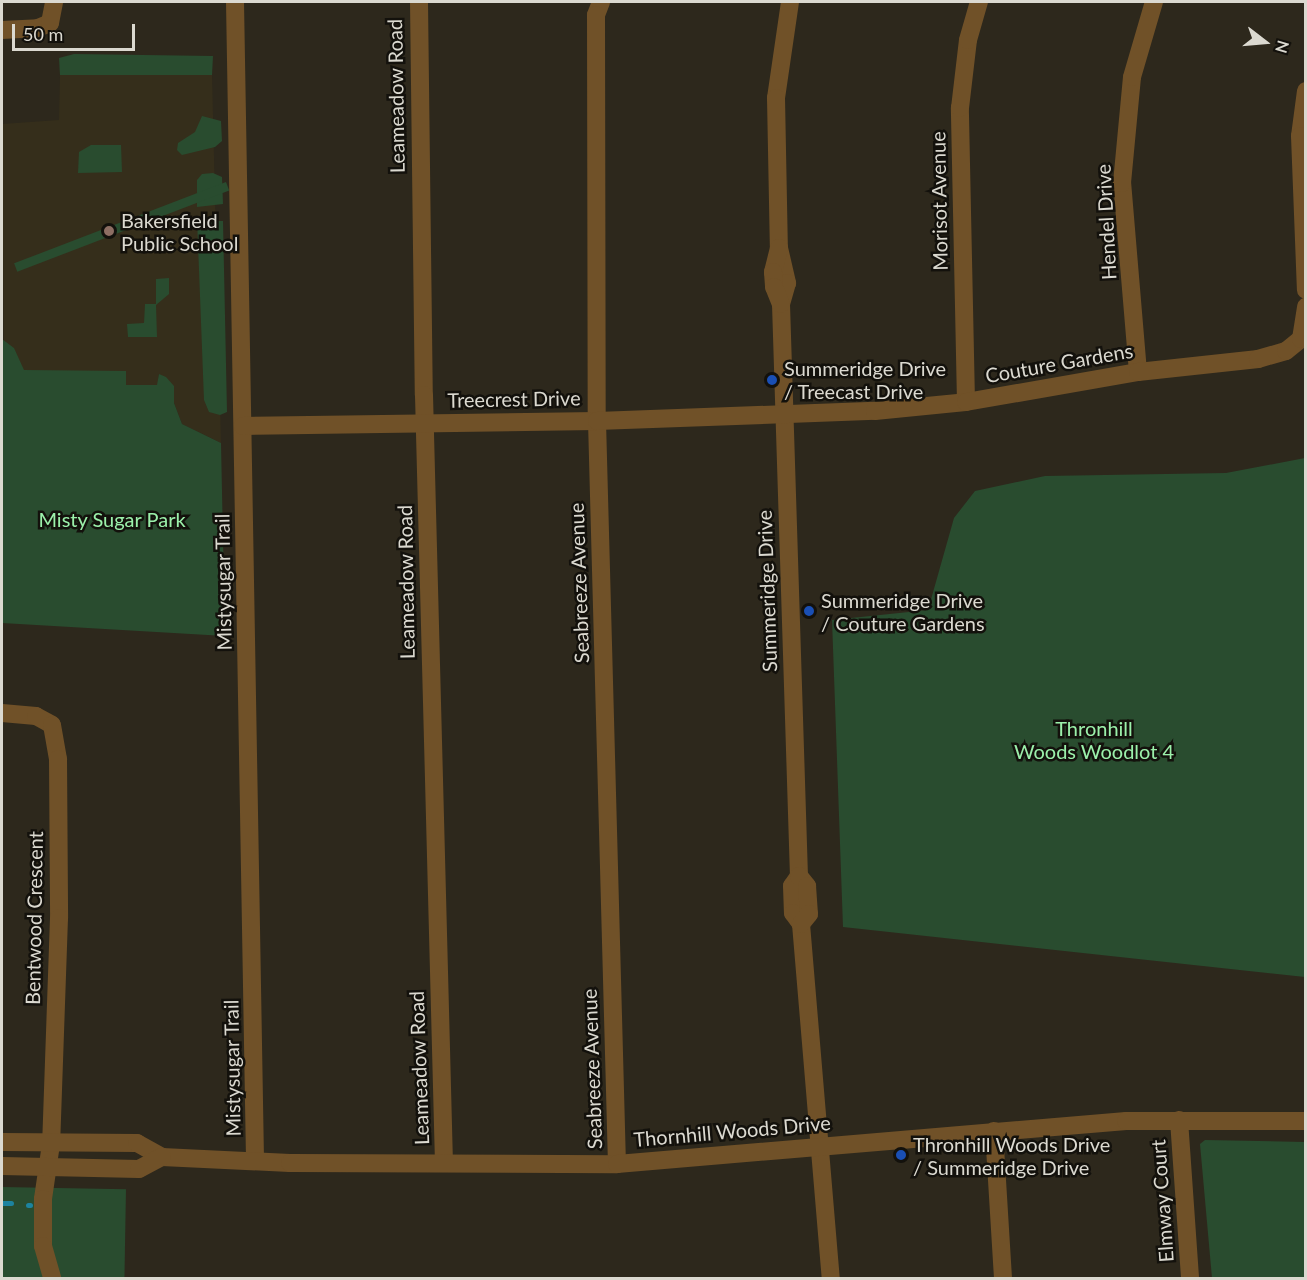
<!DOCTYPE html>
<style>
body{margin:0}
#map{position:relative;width:1307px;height:1280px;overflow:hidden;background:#2d281c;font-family:Lato,sans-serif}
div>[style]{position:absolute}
.built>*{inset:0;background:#352e1b}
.green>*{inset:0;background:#294c2f;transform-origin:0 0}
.stream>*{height:5px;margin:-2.5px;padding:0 2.5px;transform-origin:2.5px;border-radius:2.5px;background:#1d839f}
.minor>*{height:18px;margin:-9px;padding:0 9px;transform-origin:9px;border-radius:9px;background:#705128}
.dots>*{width:16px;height:16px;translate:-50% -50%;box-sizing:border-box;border:3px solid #13110c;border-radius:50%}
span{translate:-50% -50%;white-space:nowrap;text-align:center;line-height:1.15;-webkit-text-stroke:5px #13110c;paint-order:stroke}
.street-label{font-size:20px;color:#dbd9d0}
.poi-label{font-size:20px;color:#dbd9d0}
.left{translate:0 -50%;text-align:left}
.park-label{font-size:20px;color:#9bf0aa}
.frame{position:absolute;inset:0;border:3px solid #dbd9d0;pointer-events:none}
.north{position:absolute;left:1235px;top:12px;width:60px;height:60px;-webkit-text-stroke:4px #13110c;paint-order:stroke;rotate:106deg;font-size:16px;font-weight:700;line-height:24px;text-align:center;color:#dbd9d0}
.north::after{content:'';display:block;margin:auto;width:21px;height:27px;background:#dbd9d0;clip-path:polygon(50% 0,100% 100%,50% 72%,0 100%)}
.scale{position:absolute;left:12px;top:24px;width:123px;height:27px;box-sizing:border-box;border:3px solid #dbd9d0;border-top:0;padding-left:8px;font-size:18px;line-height:21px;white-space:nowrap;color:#dbd9d0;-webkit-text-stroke:4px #13110c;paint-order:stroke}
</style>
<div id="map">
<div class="built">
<i style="clip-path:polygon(60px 75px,212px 75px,221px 443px,182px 424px,174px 403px,174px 386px,159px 374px,158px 385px,126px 385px,125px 371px,4px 371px,2px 124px,59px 120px)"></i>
</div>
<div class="green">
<i style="clip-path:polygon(74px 54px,213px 56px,212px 75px,60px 75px,59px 58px)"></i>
<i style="clip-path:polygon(202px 116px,221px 121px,222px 141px,215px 147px,182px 155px,177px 150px,178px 143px,195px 132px)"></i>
<i style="clip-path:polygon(91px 145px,121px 145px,122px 172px,78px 173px,79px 152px)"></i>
<i style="clip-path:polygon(213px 173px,222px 177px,223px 204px,197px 207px,197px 180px,202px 174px)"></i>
<i style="left:226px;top:182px;width:9px;height:227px;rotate:69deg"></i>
<i style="clip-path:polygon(210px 217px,211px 221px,223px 221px,227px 412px,220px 415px,209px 412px,204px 400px,197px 218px)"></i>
<i style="clip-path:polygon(169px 278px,169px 294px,156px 305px,157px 337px,128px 337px,127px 324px,144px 323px,145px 304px,156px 304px,156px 279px)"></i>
<i style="clip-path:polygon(2px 339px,14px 348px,24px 370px,126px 371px,126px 385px,157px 385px,159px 374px,166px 377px,174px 386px,174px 403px,182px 424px,221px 443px,225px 636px,2px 623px)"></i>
<i style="clip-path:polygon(1305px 458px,1305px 977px,843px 927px,832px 620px,928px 610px,954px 518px,975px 491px,1045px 476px,1226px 473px)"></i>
<i style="clip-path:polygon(1205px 1140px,1305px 1142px,1305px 1278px,1212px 1278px,1200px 1144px)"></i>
<i style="left:2px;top:1187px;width:124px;height:91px;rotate:1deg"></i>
</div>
<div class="stream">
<i style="left:2px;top:1203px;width:9px"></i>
<i style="left:28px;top:1205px;width:2px"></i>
</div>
<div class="minor">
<i style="left:235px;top:2px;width:1159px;rotate:89.01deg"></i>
<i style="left:419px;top:2px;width:393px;rotate:89.3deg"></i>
<i style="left:424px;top:395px;width:767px;rotate:88.51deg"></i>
<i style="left:601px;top:2px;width:14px;rotate:111deg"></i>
<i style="left:596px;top:15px;width:406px;rotate:89.9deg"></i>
<i style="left:597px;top:421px;width:743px;rotate:88.46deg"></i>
<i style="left:790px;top:2px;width:97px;rotate:98.3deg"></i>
<i style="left:776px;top:98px;width:150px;rotate:88.9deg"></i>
<i style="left:779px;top:248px;width:36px;rotate:77deg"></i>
<i style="left:787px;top:283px;width:22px;rotate:106deg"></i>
<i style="left:781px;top:304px;width:572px;rotate:88.2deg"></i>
<i style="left:799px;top:876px;width:12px;rotate:125deg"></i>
<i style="left:792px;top:886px;width:27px;rotate:88deg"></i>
<i style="left:793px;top:913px;width:14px;rotate:54deg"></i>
<i style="left:801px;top:924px;width:355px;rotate:85.2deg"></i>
<i style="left:2px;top:30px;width:36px;rotate:-3deg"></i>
<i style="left:38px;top:28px;width:13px;rotate:-23deg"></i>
<i style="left:50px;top:23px;width:21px;rotate:-79deg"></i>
<i style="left:1306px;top:91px;width:45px;rotate:97.6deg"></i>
<i style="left:1300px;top:136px;width:154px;rotate:87.8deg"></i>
<i style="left:779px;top:248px;width:25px;rotate:104deg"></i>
<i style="left:773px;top:272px;width:15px;rotate:86deg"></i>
<i style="left:774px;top:287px;width:18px;rotate:68deg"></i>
<i style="left:1138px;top:372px;width:190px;rotate:-94.8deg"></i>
<i style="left:1122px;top:183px;width:106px;rotate:-84.6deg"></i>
<i style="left:1132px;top:77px;width:78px;rotate:-73.7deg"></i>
<i style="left:966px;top:402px;width:294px;rotate:-91.2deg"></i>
<i style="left:960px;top:108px;width:68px;rotate:-83.3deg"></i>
<i style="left:968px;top:40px;width:40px;rotate:-74deg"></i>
<i style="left:243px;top:426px;width:354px;rotate:-0.8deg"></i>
<i style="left:597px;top:421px;width:278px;rotate:-2.1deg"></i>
<i style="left:875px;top:411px;width:91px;rotate:-5.6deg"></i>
<i style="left:966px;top:402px;width:175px;rotate:-9.9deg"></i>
<i style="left:1138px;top:372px;width:121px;rotate:-6.2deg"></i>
<i style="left:1258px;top:359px;width:29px;rotate:-16deg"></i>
<i style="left:1286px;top:351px;width:19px;rotate:-39deg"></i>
<i style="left:1301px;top:339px;width:33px;rotate:-81deg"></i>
<i style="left:2px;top:713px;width:34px;rotate:5deg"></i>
<i style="left:36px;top:716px;width:18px;rotate:29deg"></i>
<i style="left:52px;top:725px;width:35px;rotate:80deg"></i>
<i style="left:58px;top:759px;width:159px;rotate:89.6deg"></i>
<i style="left:59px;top:918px;width:226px;rotate:92deg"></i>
<i style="left:51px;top:1144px;width:56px;rotate:98.3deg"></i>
<i style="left:43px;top:1199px;width:47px;rotate:90deg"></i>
<i style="left:43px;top:1246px;width:33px;rotate:74deg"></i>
<i style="left:799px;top:876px;width:13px;rotate:51deg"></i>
<i style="left:807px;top:886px;width:28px;rotate:86deg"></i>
<i style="left:809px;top:914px;width:13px;rotate:129deg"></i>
<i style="left:1179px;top:1120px;width:158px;rotate:86deg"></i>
<i style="left:994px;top:1131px;width:147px;rotate:86.5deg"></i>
<i style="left:2px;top:1142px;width:135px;rotate:0.4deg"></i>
<i style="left:137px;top:1143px;width:29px;rotate:29deg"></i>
<i style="left:162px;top:1157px;width:128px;rotate:2.7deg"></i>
<i style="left:290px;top:1163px;width:327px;rotate:0.2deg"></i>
<i style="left:617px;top:1164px;width:511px;rotate:-4.83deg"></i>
<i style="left:1126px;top:1121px;width:180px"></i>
<i style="left:2px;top:1166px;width:137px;rotate:1.3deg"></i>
<i style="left:139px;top:1169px;width:26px;rotate:-28deg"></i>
</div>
<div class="dots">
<i style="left:109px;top:231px;background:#8d6e63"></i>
<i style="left:772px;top:380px;background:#1a4fb4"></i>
<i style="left:809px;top:611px;background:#1a4fb4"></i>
<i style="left:901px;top:1155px;background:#1a4fb4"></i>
</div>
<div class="street-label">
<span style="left:396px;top:96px;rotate:-91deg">Leameadow Road</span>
<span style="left:939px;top:201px;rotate:-91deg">Morisot Avenue</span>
<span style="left:1106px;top:222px;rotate:-93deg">Hendel Drive</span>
<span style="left:1059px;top:363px;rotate:-10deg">Couture Gardens</span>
<span style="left:514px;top:399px;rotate:-1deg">Treecrest Drive</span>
<span style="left:223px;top:582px;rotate:-91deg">Mistysugar Trail</span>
<span style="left:406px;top:582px;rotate:-91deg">Leameadow Road</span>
<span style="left:579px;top:583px;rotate:-92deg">Seabreeze Avenue</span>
<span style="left:767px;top:591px;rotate:-92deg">Summeridge Drive</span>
<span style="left:34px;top:918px;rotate:-89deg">Bentwood Crescent</span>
<span style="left:232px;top:1068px;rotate:-91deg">Mistysugar Trail</span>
<span style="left:419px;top:1068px;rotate:-92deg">Leameadow Road</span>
<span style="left:592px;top:1069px;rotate:-92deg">Seabreeze Avenue</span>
<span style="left:732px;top:1131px;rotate:-5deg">Thornhill Woods Drive</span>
<span style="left:1162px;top:1201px;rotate:-94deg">Elmway Court</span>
</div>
<div class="poi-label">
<span class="left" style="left:121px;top:232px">Bakersfield<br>Public School</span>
<span class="left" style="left:784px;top:380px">Summeridge Drive<br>/ Treecast Drive</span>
<span class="left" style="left:821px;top:612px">Summeridge Drive<br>/ Couture Gardens</span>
<span class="left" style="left:913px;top:1156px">Thronhill Woods Drive<br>/ Summeridge Drive</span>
</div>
<div class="park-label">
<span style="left:112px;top:519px">Misty Sugar Park</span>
<span style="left:1094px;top:740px">Thronhill<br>Woods Woodlot 4</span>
</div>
<div class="frame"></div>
<div class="north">N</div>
<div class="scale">50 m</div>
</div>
